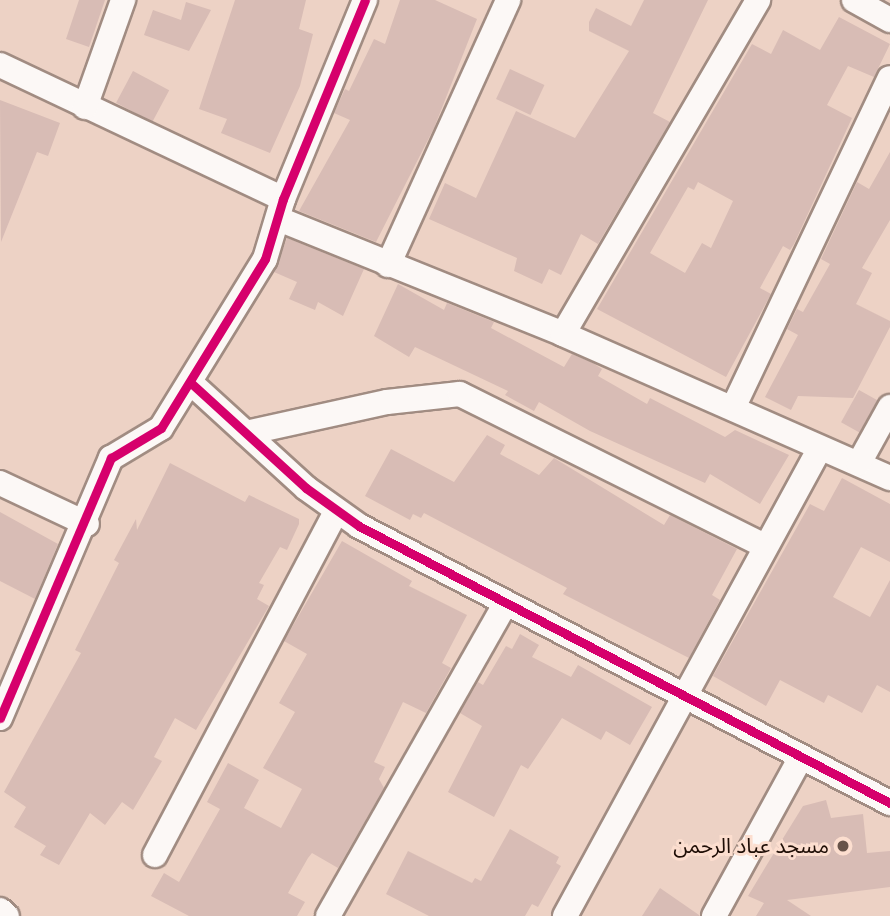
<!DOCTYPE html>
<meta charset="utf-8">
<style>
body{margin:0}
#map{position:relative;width:890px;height:916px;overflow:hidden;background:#edd2c5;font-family:Raleway,"Noto Sans Arabic",sans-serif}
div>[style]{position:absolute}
.building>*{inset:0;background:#d8bcb5;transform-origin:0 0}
.roads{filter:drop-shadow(2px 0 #a18c82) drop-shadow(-2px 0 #a18c82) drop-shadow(0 2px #a18c82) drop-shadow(0 -2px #a18c82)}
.minor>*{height:24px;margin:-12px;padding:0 12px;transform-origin:12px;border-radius:12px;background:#fcf8f6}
.cycleway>*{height:9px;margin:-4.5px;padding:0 4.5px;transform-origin:4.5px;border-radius:4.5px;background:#d6006c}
.dots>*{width:19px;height:19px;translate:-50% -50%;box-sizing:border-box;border:4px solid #fcdecf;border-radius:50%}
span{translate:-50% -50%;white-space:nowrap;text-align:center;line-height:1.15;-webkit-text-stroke:6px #fcdecf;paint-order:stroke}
.poi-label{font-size:21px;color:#1f0e06}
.right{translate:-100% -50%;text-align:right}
</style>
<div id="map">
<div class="building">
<i style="clip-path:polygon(79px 0,105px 0,89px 47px,66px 39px)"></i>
<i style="clip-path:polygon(235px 0,306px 0,299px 29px,313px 34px,300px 86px,270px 153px,221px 133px,227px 119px,199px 109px)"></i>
<i style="clip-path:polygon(400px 0,435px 0,477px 19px,434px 128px,376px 242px,299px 211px,350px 120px,334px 113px,345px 89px,349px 91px,374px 39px,385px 44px)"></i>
<i style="clip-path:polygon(644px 0,708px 0,653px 113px,670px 122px,598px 244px,581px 234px,561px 275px,549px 269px,542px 284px,514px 271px,517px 258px,429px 219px,445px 183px,476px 198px,516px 111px,575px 138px,629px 51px,589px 31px,589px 22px,596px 8px,631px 26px)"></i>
<i style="clip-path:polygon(186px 2px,211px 10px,189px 51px,144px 35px,153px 10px,181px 20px)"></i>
<i style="clip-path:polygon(evenodd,839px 17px,890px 44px,874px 77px,848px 66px,827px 105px,852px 118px,794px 244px,790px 250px,783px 246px,760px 288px,771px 294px,726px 377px,597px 309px,752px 44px,771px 54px,783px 30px,820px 50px,839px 17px,698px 182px,733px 201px,711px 248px,702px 243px,685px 273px,650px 253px,688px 187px,694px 190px,698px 182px)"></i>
<i style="left:510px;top:69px;width:38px;height:33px;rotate:25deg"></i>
<i style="left:133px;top:71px;width:41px;height:36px;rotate:28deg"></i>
<i style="clip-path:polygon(0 100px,60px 123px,48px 156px,37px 152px,1px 242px)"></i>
<i style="clip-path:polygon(890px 152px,890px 220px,862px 268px,872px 273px,856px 304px,890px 321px,890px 327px,853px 398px,798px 396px,791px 410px,765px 397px,798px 335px,787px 329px,797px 309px,803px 312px,830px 264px,821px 259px,857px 182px,869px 189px)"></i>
<i style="clip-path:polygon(287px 238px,364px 269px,343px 316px,318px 302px,315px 310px,289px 299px,297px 282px,274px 272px)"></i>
<i style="clip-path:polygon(398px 284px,444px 310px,447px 303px,494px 322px,491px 328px,564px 367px,572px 354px,593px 363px,602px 369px,598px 376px,647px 404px,650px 398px,725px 437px,735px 430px,789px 455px,760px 504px,710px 474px,705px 483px,590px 431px,539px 402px,534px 411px,505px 395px,508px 391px,415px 347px,409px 357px,374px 336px)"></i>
<i style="left:859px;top:390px;width:21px;height:37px;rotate:29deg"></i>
<i style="clip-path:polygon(487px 435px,505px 445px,500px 454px,539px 475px,554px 458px,664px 525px,670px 515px,737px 549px,712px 595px,720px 600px,689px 658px,563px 594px,567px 588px,424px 513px,421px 518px,413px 514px,410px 520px,365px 496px,391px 449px,454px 482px)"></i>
<i style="clip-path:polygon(170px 463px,245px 502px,249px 495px,299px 519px,299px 524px,287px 550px,280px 547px,259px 583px,264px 585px,257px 599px,269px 606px,196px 730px,175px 718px,154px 757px,162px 761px,133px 810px,122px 802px,105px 825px,90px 813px,59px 865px,40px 855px,46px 846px,14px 827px,26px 807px,4px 792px,81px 653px,75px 650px,119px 563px,114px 560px,136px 519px,137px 530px)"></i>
<i style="clip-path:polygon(842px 478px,890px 504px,890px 562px,861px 547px,833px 597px,870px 617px,890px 580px,890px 692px,877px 685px,862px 713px,828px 695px,824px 703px,780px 680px,766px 706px,713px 676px,810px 504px,824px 511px)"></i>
<i style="clip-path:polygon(0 512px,58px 544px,35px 599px,0 581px)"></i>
<i style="clip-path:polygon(342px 541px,412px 581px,409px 586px,467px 615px,442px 663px,451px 668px,426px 713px,403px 702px,374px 762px,385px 767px,379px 779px,384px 788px,338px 868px,312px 853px,308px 858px,288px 893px,305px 902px,297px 916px,189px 916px,151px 896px,164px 873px,179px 882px,220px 809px,207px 802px,228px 763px,259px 780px,244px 808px,281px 828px,302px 789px,263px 768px,295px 712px,279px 703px,307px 654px,284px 641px)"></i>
<i style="clip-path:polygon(520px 634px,539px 645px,532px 657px,571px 677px,578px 665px,652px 707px,630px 745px,606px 731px,601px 740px,562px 718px,528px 769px,521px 765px,494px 817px,448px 792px,482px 726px,460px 713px,478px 682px,483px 685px,506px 646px,512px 649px)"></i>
<i style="clip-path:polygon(826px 800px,831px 818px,863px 814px,867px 853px,890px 851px,890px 887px,787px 900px,811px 916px,756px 916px,764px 903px,748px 896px,777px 848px,803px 806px)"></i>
<i style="clip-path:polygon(510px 829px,559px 857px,556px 863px,561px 866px,538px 907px,532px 904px,525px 916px,429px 916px,386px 894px,408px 851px,472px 883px,475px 878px,481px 881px)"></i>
<i style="clip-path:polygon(660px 888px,699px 915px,699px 916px,642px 916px)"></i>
</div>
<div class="roads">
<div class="minor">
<i style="left:854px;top:0;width:41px;rotate:29.1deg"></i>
<i style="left:0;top:65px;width:313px;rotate:25.3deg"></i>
<i style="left:85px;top:107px;width:114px;rotate:-70.4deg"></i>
<i style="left:279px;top:219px;width:306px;rotate:22deg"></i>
<i style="left:563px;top:334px;width:357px;rotate:23.8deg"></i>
<i style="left:388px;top:265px;width:291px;rotate:-65.6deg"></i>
<i style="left:563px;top:334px;width:387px;rotate:-59.7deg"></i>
<i style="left:191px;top:383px;width:156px;rotate:42.4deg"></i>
<i style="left:306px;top:488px;width:65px;rotate:35.6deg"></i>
<i style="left:359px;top:526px;width:599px;rotate:27.55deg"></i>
<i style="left:733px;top:408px;width:365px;rotate:-64.6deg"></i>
<i style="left:246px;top:433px;width:144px;rotate:-12.4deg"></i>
<i style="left:387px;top:402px;width:73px;rotate:-6.3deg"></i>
<i style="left:460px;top:394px;width:339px;rotate:26.5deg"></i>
<i style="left:859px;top:463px;width:64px;rotate:-61deg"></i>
<i style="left:0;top:483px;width:96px;rotate:25.2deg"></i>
<i style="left:0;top:718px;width:283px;rotate:-66.9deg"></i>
<i style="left:111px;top:458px;width:58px;rotate:-31deg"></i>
<i style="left:161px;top:428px;width:198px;rotate:-58.4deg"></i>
<i style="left:265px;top:259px;width:63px;rotate:-73.3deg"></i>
<i style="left:283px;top:199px;width:215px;rotate:-67.6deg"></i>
<i style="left:155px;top:855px;width:389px;rotate:-62.2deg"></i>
<i style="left:0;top:910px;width:9px;rotate:41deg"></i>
<i style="left:328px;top:916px;width:359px;rotate:-60.4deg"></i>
<i style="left:565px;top:916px;width:533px;rotate:-61.42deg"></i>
<i style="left:714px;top:916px;width:179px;rotate:-61.3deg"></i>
</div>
</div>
<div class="cycleway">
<i style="left:191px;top:383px;width:156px;rotate:42.4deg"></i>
<i style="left:306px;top:488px;width:65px;rotate:35.6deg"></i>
<i style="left:359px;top:526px;width:599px;rotate:27.55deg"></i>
<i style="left:0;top:718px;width:283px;rotate:-66.9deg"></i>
<i style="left:111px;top:458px;width:58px;rotate:-31deg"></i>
<i style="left:161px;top:428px;width:198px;rotate:-58.4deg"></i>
<i style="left:265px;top:259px;width:63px;rotate:-73.3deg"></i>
<i style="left:283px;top:199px;width:215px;rotate:-67.6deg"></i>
</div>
<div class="dots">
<i style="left:843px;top:846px;background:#675349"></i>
</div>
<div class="poi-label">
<span class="right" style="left:829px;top:846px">مسجد عباد الرحمن</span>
</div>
</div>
